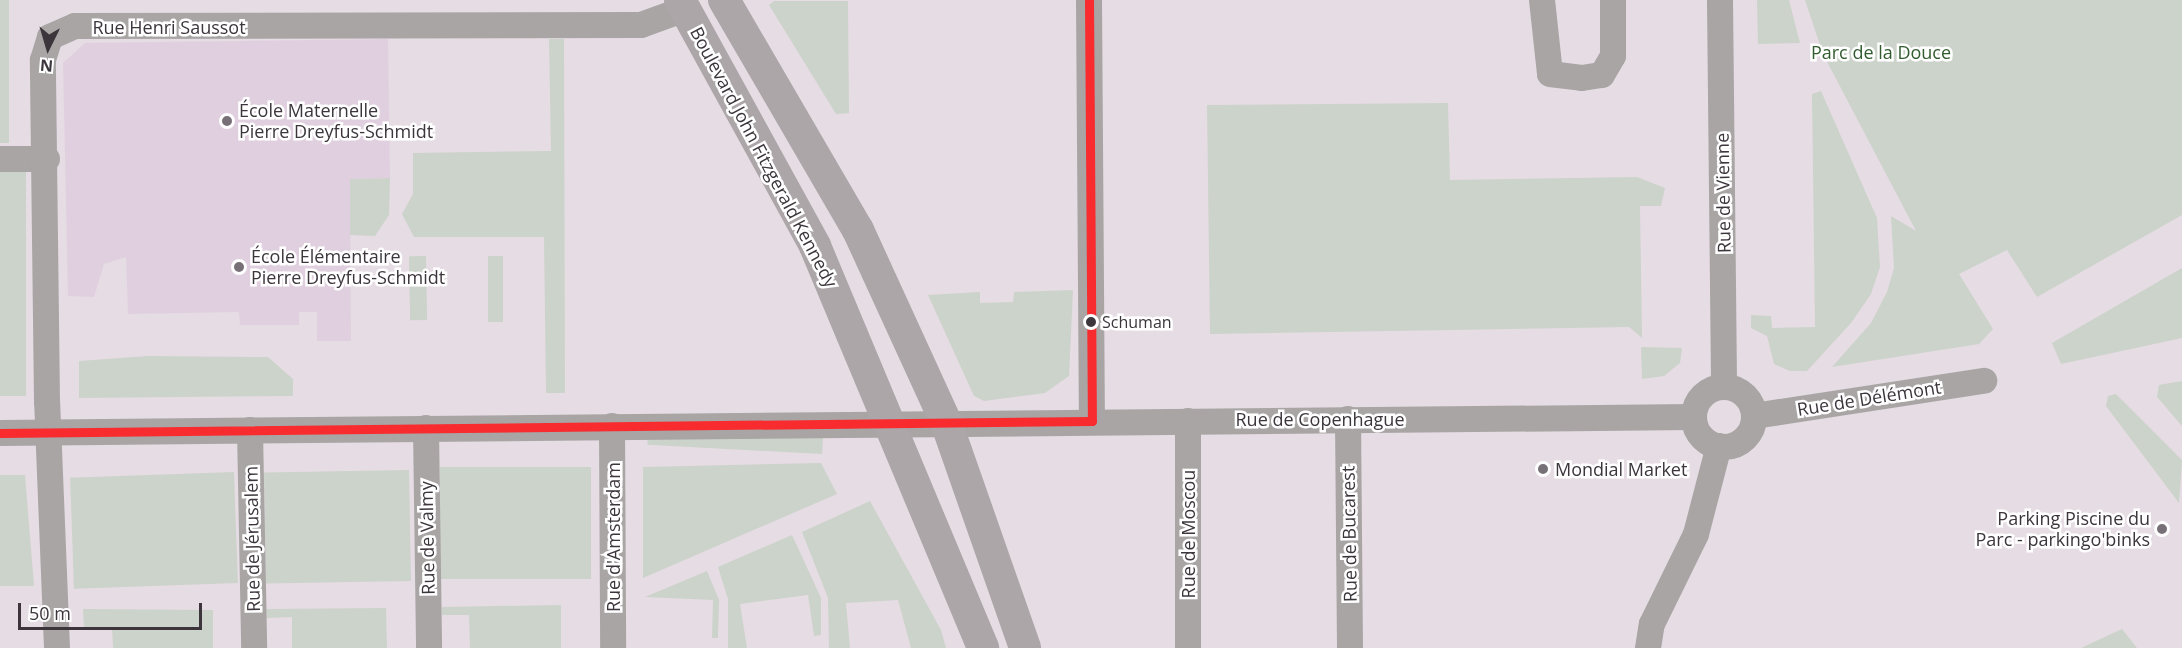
<!DOCTYPE html>
<meta charset="utf-8">
<style>
body{margin:0}
#map{position:relative;width:2182px;height:648px;overflow:hidden;background:#e6dce4;font-family:"Open Sans",sans-serif}
div>[style]{position:absolute}
.built>*{inset:0;background:#e0d0df}
.green>*{inset:0;background:#ccd3ca;transform-origin:0 0}
.minor>*{height:26px;margin:-13px;padding:0 13px;transform-origin:13px;border-radius:13px;background:#a8a5a4}
.minor>.ring{margin:-13px;padding:0;box-sizing:content-box;background:none;border:26px solid #a8a5a4;border-radius:50%}
.major>*{height:32px;margin:-16px;padding:0 16px;transform-origin:16px;border-radius:16px;background:#aca6a8}
.bus-1>*{height:9px;margin:-4.5px;padding:0 4.5px;transform-origin:4.5px;border-radius:4.5px;background:#f82b2f}
.dots>*{width:16px;height:16px;translate:-50% -50%;box-sizing:border-box;border:3px solid #fff;border-radius:50%}
span{translate:-50% -50%;white-space:nowrap;text-align:center;line-height:1.15;-webkit-text-stroke:5px #fff;paint-order:stroke}
.bus-label{font-size:16px;color:#3c363c}
.left{translate:0 -50%;text-align:left}
.street-label{font-size:18px;color:#3c363c}
.park-label{font-size:18px;color:#325c2f}
.poi-label{font-size:18px;color:#3c363c}
.right{translate:-100% -50%;text-align:right}
.north{position:absolute;left:18px;top:18px;width:60px;height:60px;-webkit-text-stroke:4px #fff;paint-order:stroke;rotate:185deg;font-size:16px;font-weight:700;line-height:24px;text-align:center;color:#3c363c}
.north::after{content:'';display:block;margin:auto;width:21px;height:27px;background:#3c363c;clip-path:polygon(50% 0,100% 100%,50% 72%,0 100%)}
.scale{position:absolute;left:18px;top:603px;width:184px;height:27px;box-sizing:border-box;border:3px solid #3c363c;border-top:0;padding-left:8px;font-size:18px;line-height:21px;white-space:nowrap;color:#3c363c;-webkit-text-stroke:4px #fff;paint-order:stroke}
</style>
<div id="map">
<div class="built">
<i style="clip-path:polygon(388px 39px,390px 178px,350px 179px,351px 341px,317px 341px,317px 312px,299px 312px,299px 325px,240px 325px,239px 312px,128px 314px,126px 257px,104px 264px,94px 297px,68px 296px,63px 63px,85px 43px)"></i>
</div>
<div class="green">
<i style="left:0;top:0;width:9px;height:143px"></i>
<i style="clip-path:polygon(1757px 0,1789px 0,1800px 43px,1758px 44px)"></i>
<i style="clip-path:polygon(1805px 0,2182px 0,2182px 215px,2037px 297px,2007px 250px,1959px 274px,1993px 329px,1979px 344px,1832px 367px,1871px 323px,1887px 292px,1894px 268px,1891px 216px,1916px 231px,1823px 54px)"></i>
<i style="clip-path:polygon(774px 1px,848px 1px,849px 113px,836px 114px,769px 5px)"></i>
<i style="clip-path:polygon(549px 39px,564px 39px,565px 393px,546px 393px,544px 237px,414px 237px,402px 214px,413px 194px,413px 153px,551px 151px)"></i>
<i style="clip-path:polygon(1821px 91px,1877px 218px,1880px 267px,1871px 294px,1851px 323px,1807px 371px,1790px 371px,1774px 364px,1767px 336px,1751px 328px,1751px 315px,1771px 316px,1772px 328px,1815px 327px,1812px 94px)"></i>
<i style="clip-path:polygon(1448px 103px,1450px 180px,1637px 177px,1665px 188px,1661px 206px,1640px 206px,1642px 338px,1629px 327px,1210px 334px,1207px 105px)"></i>
<i style="left:0;top:166px;width:26px;height:230px"></i>
<i style="clip-path:polygon(390px 178px,389px 215px,375px 236px,350px 235px,350px 179px)"></i>
<i style="left:426px;top:256px;width:64px;height:17px;rotate:89deg"></i>
<i style="left:488px;top:256px;width:15px;height:66px"></i>
<i style="clip-path:polygon(2182px 268px,2182px 338px,2061px 364px,2052px 343px)"></i>
<i style="clip-path:polygon(1073px 290px,1069px 376px,1045px 393px,984px 401px,974px 396px,928px 295px,980px 292px,980px 303px,1013px 302px,1014px 292px)"></i>
<i style="clip-path:polygon(1641px 347px,1682px 348px,1680px 363px,1664px 376px,1642px 379px)"></i>
<i style="clip-path:polygon(148px 356px,268px 357px,293px 379px,293px 396px,79px 398px,79px 361px)"></i>
<i style="clip-path:polygon(2182px 381px,2182px 426px,2157px 397px,2159px 385px)"></i>
<i style="clip-path:polygon(2116px 394px,2182px 460px,2179px 503px,2106px 406px,2108px 396px)"></i>
<i style="left:823px;top:437px;width:17px;height:175px;rotate:93deg"></i>
<i style="clip-path:polygon(821px 463px,837px 494px,643px 578px,643px 467px)"></i>
<i style="left:591px;top:467px;width:112px;height:151px;rotate:90deg"></i>
<i style="left:409px;top:470px;width:111px;height:145px;rotate:89deg"></i>
<i style="left:234px;top:472px;width:111px;height:164px;rotate:88deg"></i>
<i style="clip-path:polygon(0 475px,25px 475px,34px 586px,0 586px)"></i>
<i style="clip-path:polygon(870px 501px,941px 630px,946px 648px,911px 648px,898px 600px,846px 603px,850px 648px,829px 648px,828px 598px,802px 532px)"></i>
<i style="clip-path:polygon(792px 535px,821px 598px,821px 635px,814px 636px,808px 595px,740px 604px,747px 648px,728px 648px,728px 599px,718px 567px)"></i>
<i style="clip-path:polygon(707px 571px,719px 600px,718px 638px,712px 638px,713px 600px,645px 597px)"></i>
<i style="clip-path:polygon(561px 605px,561px 648px,470px 648px,469px 615px,442px 615px,442px 607px)"></i>
<i style="clip-path:polygon(386px 608px,387px 648px,292px 648px,292px 617px,267px 618px,266px 609px)"></i>
<i style="clip-path:polygon(83px 609px,213px 610px,213px 648px,113px 648px,112px 628px,84px 629px)"></i>
<i style="clip-path:polygon(2122px 629px,2137px 648px,2081px 648px)"></i>
</div>
<div class="minor">
<i style="left:1089px;top:0;width:421px;rotate:89.6deg"></i>
<i style="left:1542px;top:0;width:74px;rotate:83.8deg"></i>
<i style="left:1550px;top:74px;width:32px;rotate:7deg"></i>
<i style="left:1582px;top:78px;width:20px;rotate:-9deg"></i>
<i style="left:1602px;top:75px;width:22px;rotate:-60deg"></i>
<i style="left:1613px;top:56px;width:56px;rotate:-90deg"></i>
<i style="left:1720px;top:0;width:387px;rotate:89.4deg"></i>
<i style="left:0;top:159px;width:47px"></i>
<i class="ring" style="left:1694px;top:387px;width:34px;height:34px"></i>
<i style="left:1754px;top:416px;width:233px;rotate:-8.7deg"></i>
<i style="left:1348px;top:419px;width:229px;rotate:89.5deg"></i>
<i style="left:612px;top:426px;width:222px;rotate:89.7deg"></i>
<i style="left:426px;top:428px;width:220px;rotate:89.2deg"></i>
<i style="left:250px;top:430px;width:218px;rotate:88.9deg"></i>
<i style="left:0;top:433px;width:1694px;rotate:-0.54deg"></i>
<i style="left:57px;top:648px;width:246px;rotate:-92.3deg"></i>
<i style="left:47px;top:402px;width:342px;rotate:-90.7deg"></i>
<i style="left:43px;top:60px;width:24px;rotate:-73deg"></i>
<i style="left:50px;top:37px;width:27px;rotate:-24deg"></i>
<i style="left:75px;top:26px;width:566px;rotate:-0.1deg"></i>
<i style="left:641px;top:25px;width:47px;rotate:-20deg"></i>
<i style="left:1188px;top:648px;width:227px;rotate:-90deg"></i>
<i style="left:1648px;top:648px;width:24px;rotate:-81deg"></i>
<i style="left:1652px;top:624px;width:100px;rotate:-63.9deg"></i>
<i style="left:1696px;top:534px;width:91px;rotate:-75.4deg"></i>
</div>
<div class="major">
<i style="left:680px;top:0;width:281px;rotate:61.2deg"></i>
<i style="left:815px;top:246px;width:436px;rotate:67.3deg"></i>
<i style="left:724px;top:0;width:266px;rotate:59.8deg"></i>
<i style="left:858px;top:230px;width:211px;rotate:65.4deg"></i>
<i style="left:946px;top:422px;width:239px;rotate:70.7deg"></i>
</div>
<div class="bus-1">
<i style="left:1089px;top:0;width:421px;rotate:89.6deg"></i>
<i style="left:0;top:433px;width:1092px;rotate:-0.63deg"></i>
</div>
<div class="dots">
<i style="left:227px;top:121px;background:#787077"></i>
<i style="left:239px;top:267px;background:#787077"></i>
<i style="left:1091px;top:322px;background:#3c363c"></i>
<i style="left:1543px;top:469px;background:#787077"></i>
<i style="left:2162px;top:529px;background:#787077"></i>
</div>
<div class="bus-label">
<span class="left" style="left:1102px;top:322px">Schuman</span>
</div>
<div class="street-label">
<span style="left:169px;top:27px">Rue Henri Saussot</span>
<span style="left:764px;top:157px;rotate:62deg">Boulevard John Fitzgerald Kennedy</span>
<span style="left:1723px;top:193px;rotate:-91deg">Rue de Vienne</span>
<span style="left:1869px;top:398px;rotate:-9deg">Rue de Délémont</span>
<span style="left:1320px;top:419px">Rue de Copenhague</span>
<span style="left:1188px;top:534px;rotate:-90deg">Rue de Moscou</span>
<span style="left:1349px;top:534px;rotate:-91deg">Rue de Bucarest</span>
<span style="left:613px;top:537px;rotate:-90deg">Rue d'Amsterdam</span>
<span style="left:427px;top:538px;rotate:-91deg">Rue de Valmy</span>
<span style="left:252px;top:539px;rotate:-91deg">Rue de Jérusalem</span>
</div>
<div class="park-label">
<span style="left:1881px;top:52px">Parc de la Douce</span>
</div>
<div class="poi-label">
<span class="left" style="left:239px;top:121px">École Maternelle<br>Pierre Dreyfus-Schmidt</span>
<span class="left" style="left:251px;top:267px">École Élémentaire<br>Pierre Dreyfus-Schmidt</span>
<span class="left" style="left:1555px;top:469px">Mondial Market</span>
<span class="right" style="left:2150px;top:529px">Parking Piscine du<br>Parc - parkingo'binks</span>
</div>
<div class="north">N</div>
<div class="scale">50 m</div>
</div>
